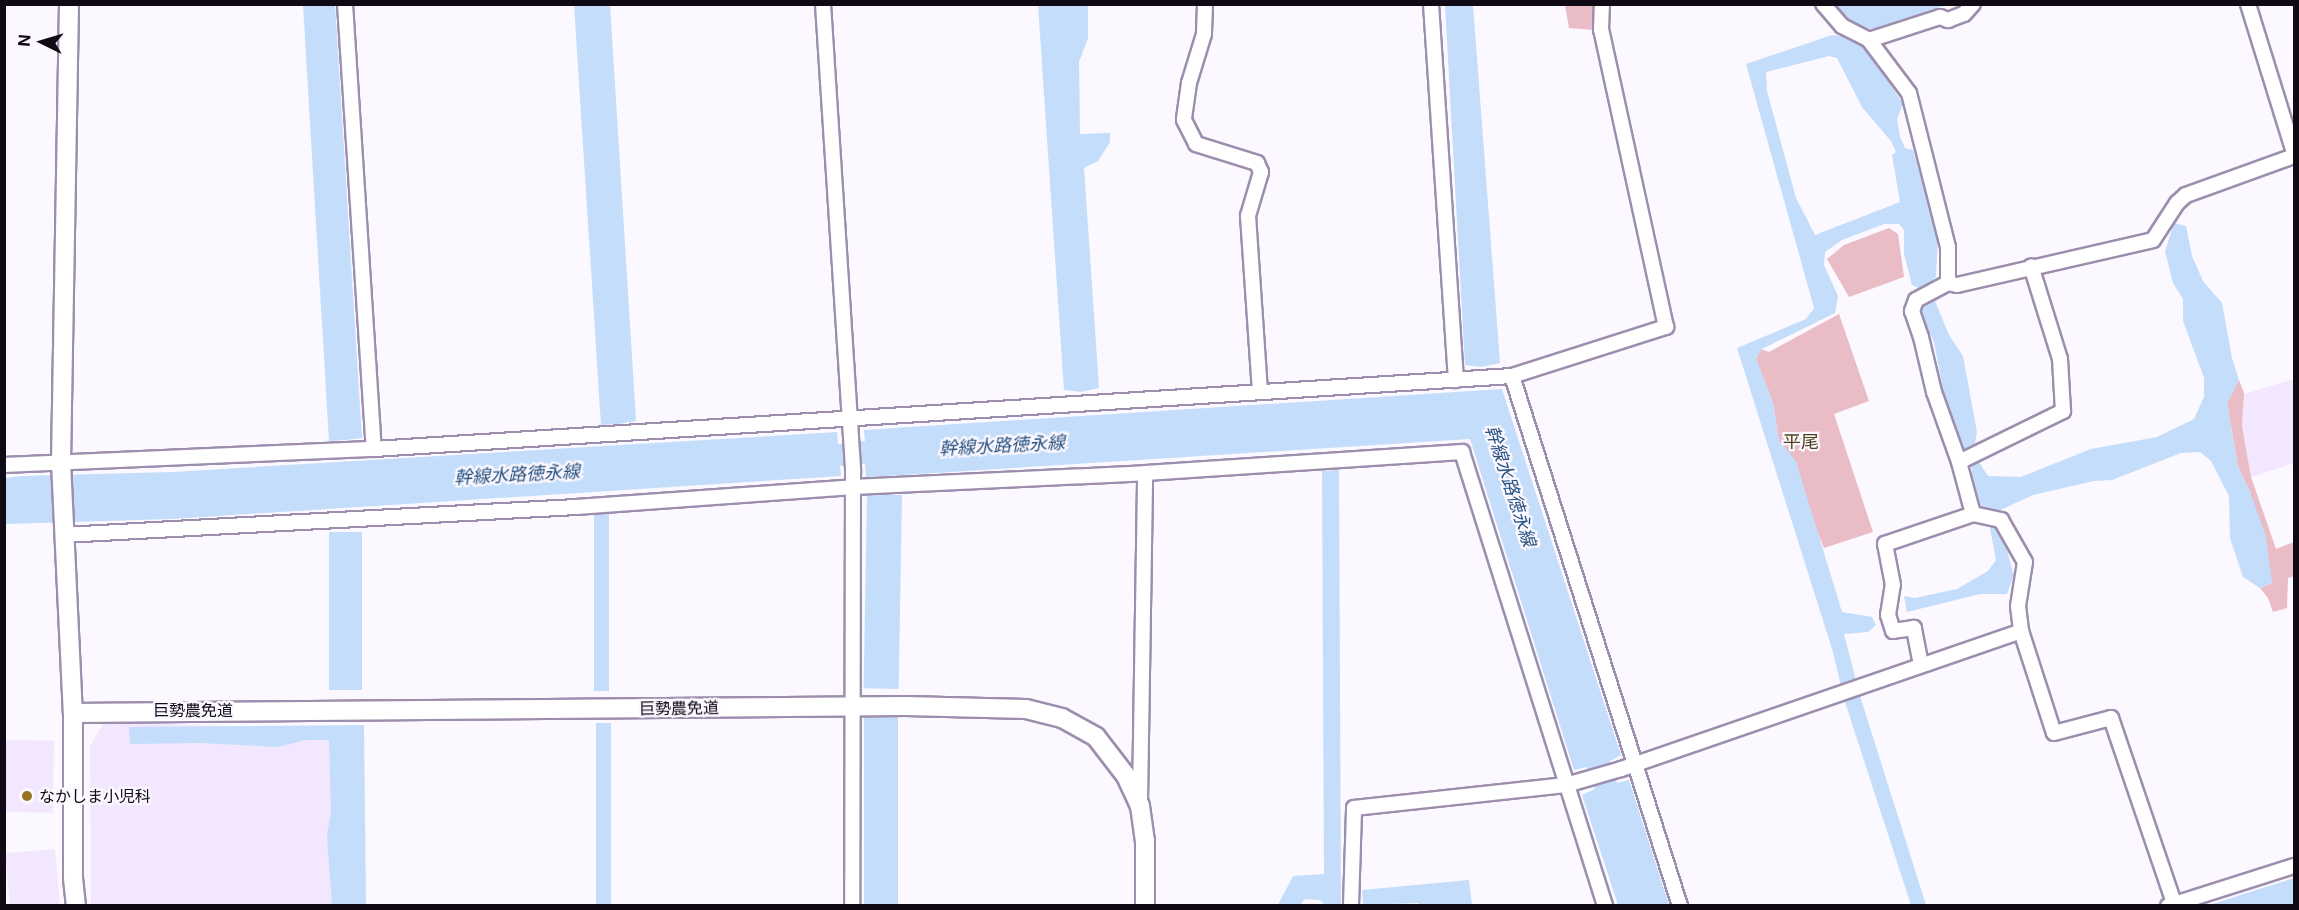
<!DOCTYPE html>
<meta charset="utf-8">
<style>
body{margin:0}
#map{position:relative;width:2299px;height:910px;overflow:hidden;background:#fbf8ff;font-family:Inter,"Noto Sans JP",sans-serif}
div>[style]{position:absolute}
.built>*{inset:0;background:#f3e7ff;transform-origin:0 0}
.green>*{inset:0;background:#eabcc6}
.water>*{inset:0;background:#c4ddfa;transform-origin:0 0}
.roads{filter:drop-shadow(2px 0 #9d8ead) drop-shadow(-2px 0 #9d8ead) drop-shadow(0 2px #9d8ead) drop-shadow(0 -2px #9d8ead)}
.minor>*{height:14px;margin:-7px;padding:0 7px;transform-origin:7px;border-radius:7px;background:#fff}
.tertiary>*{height:18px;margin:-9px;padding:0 9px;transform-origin:9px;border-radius:9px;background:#fff}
.dots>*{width:16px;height:16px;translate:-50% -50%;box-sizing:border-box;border:3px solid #fbf8ff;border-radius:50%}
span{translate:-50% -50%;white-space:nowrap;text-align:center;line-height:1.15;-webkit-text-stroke:4.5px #fbf8ff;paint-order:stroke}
.street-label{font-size:16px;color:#0f0a14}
.poi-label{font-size:16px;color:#0f0a14}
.left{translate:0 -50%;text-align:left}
.neighbourhood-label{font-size:18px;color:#514019}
.water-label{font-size:18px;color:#285280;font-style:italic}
.frame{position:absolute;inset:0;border:6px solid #0f0a14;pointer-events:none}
.north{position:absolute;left:12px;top:12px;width:60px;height:60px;-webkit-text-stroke:4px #fbf8ff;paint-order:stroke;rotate:275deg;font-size:16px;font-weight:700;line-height:24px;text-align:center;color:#0f0a14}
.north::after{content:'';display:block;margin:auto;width:21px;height:27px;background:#0f0a14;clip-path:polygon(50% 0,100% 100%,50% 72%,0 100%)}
</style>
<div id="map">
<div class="built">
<i style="clip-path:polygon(2294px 379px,2294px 463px,2251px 477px,2242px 426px,2244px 394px)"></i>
<i style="clip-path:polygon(104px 722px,330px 729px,339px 905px,91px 905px,90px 746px)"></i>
<i style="left:4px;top:740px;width:50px;height:72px;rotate:1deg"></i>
<i style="left:55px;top:849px;width:56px;height:50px;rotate:85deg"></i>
</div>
<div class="green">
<i style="clip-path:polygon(1565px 5px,1597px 5px,1594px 30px,1569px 28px)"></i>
<i style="clip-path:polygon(1889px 228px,1898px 234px,1904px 277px,1849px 297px,1827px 259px,1844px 245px)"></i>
<i style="clip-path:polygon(1839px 314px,1869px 401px,1834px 414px,1873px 532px,1824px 548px,1813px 521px,1796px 462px,1779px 441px,1773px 403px,1756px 359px,1761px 349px,1769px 352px)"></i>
<i style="clip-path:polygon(2239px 380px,2244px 393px,2242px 426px,2251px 477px,2276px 549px,2294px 542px,2294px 576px,2288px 578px,2287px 608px,2273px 612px,2268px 598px,2260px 588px,2272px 583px,2250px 492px,2238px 467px,2227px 403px)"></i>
</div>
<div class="water">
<i style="clip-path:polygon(303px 5px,335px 5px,362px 438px,346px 440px,329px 441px)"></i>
<i style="clip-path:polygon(574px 5px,610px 5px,636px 421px,618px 424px,601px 425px)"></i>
<i style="clip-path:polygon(1038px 5px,1088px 5px,1088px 38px,1079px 62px,1080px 134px,1110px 133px,1110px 142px,1098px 161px,1084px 168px,1099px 388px,1081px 392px,1064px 390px)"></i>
<i style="clip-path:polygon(1445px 5px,1473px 5px,1500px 363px,1481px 367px,1465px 365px)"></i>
<i style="clip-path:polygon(evenodd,1833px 5px,1946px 5px,1874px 29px,1857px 27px,1851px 40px,1866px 48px,1903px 104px,1897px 119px,1900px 137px,1905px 148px,1913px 150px,1938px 235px,1936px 277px,1928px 284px,1949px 335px,1963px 356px,1977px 432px,1973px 453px,1988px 476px,2021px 477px,2091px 449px,2157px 437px,2194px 419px,2204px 397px,2204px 378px,2183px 321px,2183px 299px,2173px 283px,2165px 251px,2174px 223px,2186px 226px,2192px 256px,2203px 281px,2222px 303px,2232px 358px,2239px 380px,2227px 403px,2238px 467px,2250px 492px,2266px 536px,2272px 583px,2260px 588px,2243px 577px,2230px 538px,2229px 496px,2211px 461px,2200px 452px,2181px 453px,2112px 480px,2094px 481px,2033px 495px,1996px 512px,1997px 527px,2004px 540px,2014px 575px,2007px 594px,1980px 594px,1907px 612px,1904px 596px,1915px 598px,1957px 589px,1988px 571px,1996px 560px,1990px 528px,1971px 481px,1972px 469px,1962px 451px,1945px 401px,1934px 342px,1920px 312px,1919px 288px,1912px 285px,1904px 254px,1904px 230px,1899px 224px,1884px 224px,1842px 240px,1825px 252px,1824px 265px,1838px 296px,1835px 313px,1762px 349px,1756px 358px,1773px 403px,1779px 441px,1796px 461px,1842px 612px,1872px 617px,1876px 625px,1868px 632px,1844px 634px,1860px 696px,1926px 905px,1911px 905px,1844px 699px,1833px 652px,1737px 348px,1806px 319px,1814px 308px,1746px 64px,1832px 35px,1840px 36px,1849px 22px,1848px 17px,1835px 9px,1833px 5px,1829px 56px,1837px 58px,1862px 107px,1891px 141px,1896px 152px,1892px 155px,1900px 202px,1815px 235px,1796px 198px,1767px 91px,1766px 72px,1829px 56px)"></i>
<i style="clip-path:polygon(1502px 389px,1621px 755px,1610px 761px,1617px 783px,1629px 780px,1669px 905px,1618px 905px,1582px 795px,1595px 789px,1587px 767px,1574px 770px,1470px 439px,886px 476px,866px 477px,865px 464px,840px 466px,841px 476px,172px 519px,5px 524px,5px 478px,22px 476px,173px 472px,837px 432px,838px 444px,865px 441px,864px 430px)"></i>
<i style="clip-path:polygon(1339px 470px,1341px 905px,1325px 905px,1320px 900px,1305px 899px,1300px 905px,1278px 905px,1293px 876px,1324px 874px,1322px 471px)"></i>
<i style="left:902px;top:495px;width:194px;height:35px;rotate:91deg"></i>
<i style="left:609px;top:512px;width:179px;height:15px;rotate:90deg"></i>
<i style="left:362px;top:532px;width:158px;height:33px;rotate:90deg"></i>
<i style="left:898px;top:717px;width:188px;height:34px;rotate:90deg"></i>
<i style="left:611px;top:723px;width:182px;height:15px;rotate:90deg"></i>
<i style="clip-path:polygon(364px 725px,366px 905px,332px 905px,327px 836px,331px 811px,329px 740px,305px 740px,278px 747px,200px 743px,130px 744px,129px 727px)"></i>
<i style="clip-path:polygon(2294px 878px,2294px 905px,2209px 905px)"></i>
<i style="clip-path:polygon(1469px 880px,1472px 905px,1419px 905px,1418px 903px,1363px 905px,1362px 890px)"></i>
</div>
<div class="roads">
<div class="minor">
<i style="left:345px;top:4px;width:446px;rotate:86.3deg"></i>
<i style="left:823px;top:4px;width:468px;rotate:86.3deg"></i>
<i style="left:853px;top:471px;width:435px;rotate:90.1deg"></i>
<i style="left:1205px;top:4px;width:30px;rotate:92deg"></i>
<i style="left:1204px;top:34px;width:51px;rotate:107deg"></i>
<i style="left:1189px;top:83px;width:37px;rotate:98deg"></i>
<i style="left:1184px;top:120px;width:27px;rotate:63deg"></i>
<i style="left:1196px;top:144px;width:64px;rotate:17.3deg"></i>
<i style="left:1257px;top:163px;width:10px;rotate:66deg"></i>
<i style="left:1261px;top:172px;width:46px;rotate:106.5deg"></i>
<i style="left:1248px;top:216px;width:176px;rotate:86.1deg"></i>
<i style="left:1431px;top:4px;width:377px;rotate:86.2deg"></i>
<i style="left:1823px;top:4px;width:29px;rotate:49deg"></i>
<i style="left:1842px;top:26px;width:30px;rotate:27deg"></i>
<i style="left:1869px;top:40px;width:66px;rotate:53deg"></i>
<i style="left:1909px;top:93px;width:159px;rotate:75.8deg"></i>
<i style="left:1948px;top:247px;width:36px;rotate:90deg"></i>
<i style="left:1948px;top:283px;width:36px;rotate:152deg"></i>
<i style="left:1916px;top:300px;width:12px;rotate:110deg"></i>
<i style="left:1912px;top:311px;width:28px;rotate:71deg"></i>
<i style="left:1921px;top:337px;width:57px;rotate:76.7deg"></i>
<i style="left:1934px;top:392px;width:74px;rotate:70.3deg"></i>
<i style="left:1959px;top:462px;width:54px;rotate:74.9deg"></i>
<i style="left:1973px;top:514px;width:29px;rotate:12deg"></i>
<i style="left:2001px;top:520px;width:48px;rotate:60.3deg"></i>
<i style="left:2025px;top:562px;width:45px;rotate:99deg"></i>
<i style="left:2018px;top:606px;width:25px;rotate:83deg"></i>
<i style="left:2021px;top:631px;width:107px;rotate:72.1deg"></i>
<i style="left:2054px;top:733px;width:59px;rotate:-14.7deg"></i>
<i style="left:2111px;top:718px;width:195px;rotate:71.2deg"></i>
<i style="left:2248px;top:4px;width:156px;rotate:72.8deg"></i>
<i style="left:1869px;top:40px;width:75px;rotate:-17.9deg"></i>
<i style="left:1940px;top:17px;width:9px;rotate:21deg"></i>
<i style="left:1948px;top:20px;width:17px;rotate:-21deg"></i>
<i style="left:1964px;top:14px;width:13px;rotate:-48deg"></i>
<i style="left:1948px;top:283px;width:9px;rotate:13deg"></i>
<i style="left:1957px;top:285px;width:201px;rotate:-12.9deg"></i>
<i style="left:2153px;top:240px;width:44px;rotate:-57deg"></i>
<i style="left:2177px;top:203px;width:12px;rotate:-42deg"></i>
<i style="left:2186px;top:195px;width:115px;rotate:-19.9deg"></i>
<i style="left:1512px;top:376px;width:556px;rotate:72.41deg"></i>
<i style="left:1959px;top:462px;width:116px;rotate:-26.1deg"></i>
<i style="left:2063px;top:411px;width:52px;rotate:-93.3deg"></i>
<i style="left:2060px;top:359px;width:97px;rotate:-107.3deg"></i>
<i style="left:4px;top:465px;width:370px;rotate:-2.5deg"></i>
<i style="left:374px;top:449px;width:1140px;rotate:-3.67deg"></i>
<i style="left:1512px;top:376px;width:162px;rotate:-17.7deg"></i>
<i style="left:1666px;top:327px;width:304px;rotate:-102.3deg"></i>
<i style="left:1601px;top:30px;width:26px;rotate:-88deg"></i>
<i style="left:64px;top:535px;width:513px;rotate:-3.13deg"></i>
<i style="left:576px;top:507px;width:278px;rotate:-4.1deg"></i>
<i style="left:853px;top:487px;width:292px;rotate:-2.7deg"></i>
<i style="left:1145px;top:473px;width:318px;rotate:-3.8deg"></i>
<i style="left:1462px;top:452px;width:476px;rotate:72.5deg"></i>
<i style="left:1921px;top:665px;width:38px;rotate:-101deg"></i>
<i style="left:1914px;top:628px;width:21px;rotate:172deg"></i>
<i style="left:1893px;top:631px;width:17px;rotate:-107deg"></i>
<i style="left:1888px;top:615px;width:30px;rotate:-81deg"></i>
<i style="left:1893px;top:585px;width:42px;rotate:-101deg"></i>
<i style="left:1885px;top:544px;width:93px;rotate:-18.8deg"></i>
<i style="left:1140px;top:801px;width:328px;rotate:-89.1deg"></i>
<i style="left:1351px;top:906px;width:98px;rotate:-88.2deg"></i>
<i style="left:1354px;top:808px;width:213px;rotate:-6.2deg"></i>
<i style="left:1566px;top:785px;width:57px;rotate:-16.2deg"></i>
<i style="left:1621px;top:769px;width:423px;rotate:-19deg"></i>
<i style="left:2168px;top:906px;width:132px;rotate:-17.6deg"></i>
</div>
<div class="tertiary">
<i style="left:69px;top:4px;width:458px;rotate:91deg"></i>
<i style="left:61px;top:462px;width:251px;rotate:87.3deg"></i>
<i style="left:73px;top:713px;width:165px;rotate:90deg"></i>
<i style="left:73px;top:878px;width:28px;rotate:84deg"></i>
<i style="left:73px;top:713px;width:833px;rotate:-0.48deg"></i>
<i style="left:906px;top:706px;width:120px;rotate:1.4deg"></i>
<i style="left:1026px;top:709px;width:37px;rotate:14deg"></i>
<i style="left:1062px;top:718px;width:39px;rotate:29deg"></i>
<i style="left:1096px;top:737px;width:49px;rotate:52.4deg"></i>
<i style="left:1126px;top:776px;width:33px;rotate:65deg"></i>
<i style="left:1140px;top:806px;width:35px;rotate:82deg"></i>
<i style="left:1145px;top:841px;width:65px;rotate:90deg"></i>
</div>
</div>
<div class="dots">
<i style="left:27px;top:796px;background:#96741d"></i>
</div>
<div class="street-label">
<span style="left:679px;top:708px;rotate:-1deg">巨勢農免道</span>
<span style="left:193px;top:710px">巨勢農免道</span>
</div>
<div class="poi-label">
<span class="left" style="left:39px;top:796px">なかしま小児科</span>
</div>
<div class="neighbourhood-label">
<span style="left:1801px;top:442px">平尾</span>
</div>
<div class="water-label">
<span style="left:1002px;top:446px;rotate:-3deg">幹線水路徳永線</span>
<span style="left:517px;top:475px;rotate:-3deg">幹線水路徳永線</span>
<span style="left:1510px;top:486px;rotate:72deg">幹線水路徳永線</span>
</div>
<div class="frame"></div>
<div class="north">N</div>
</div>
